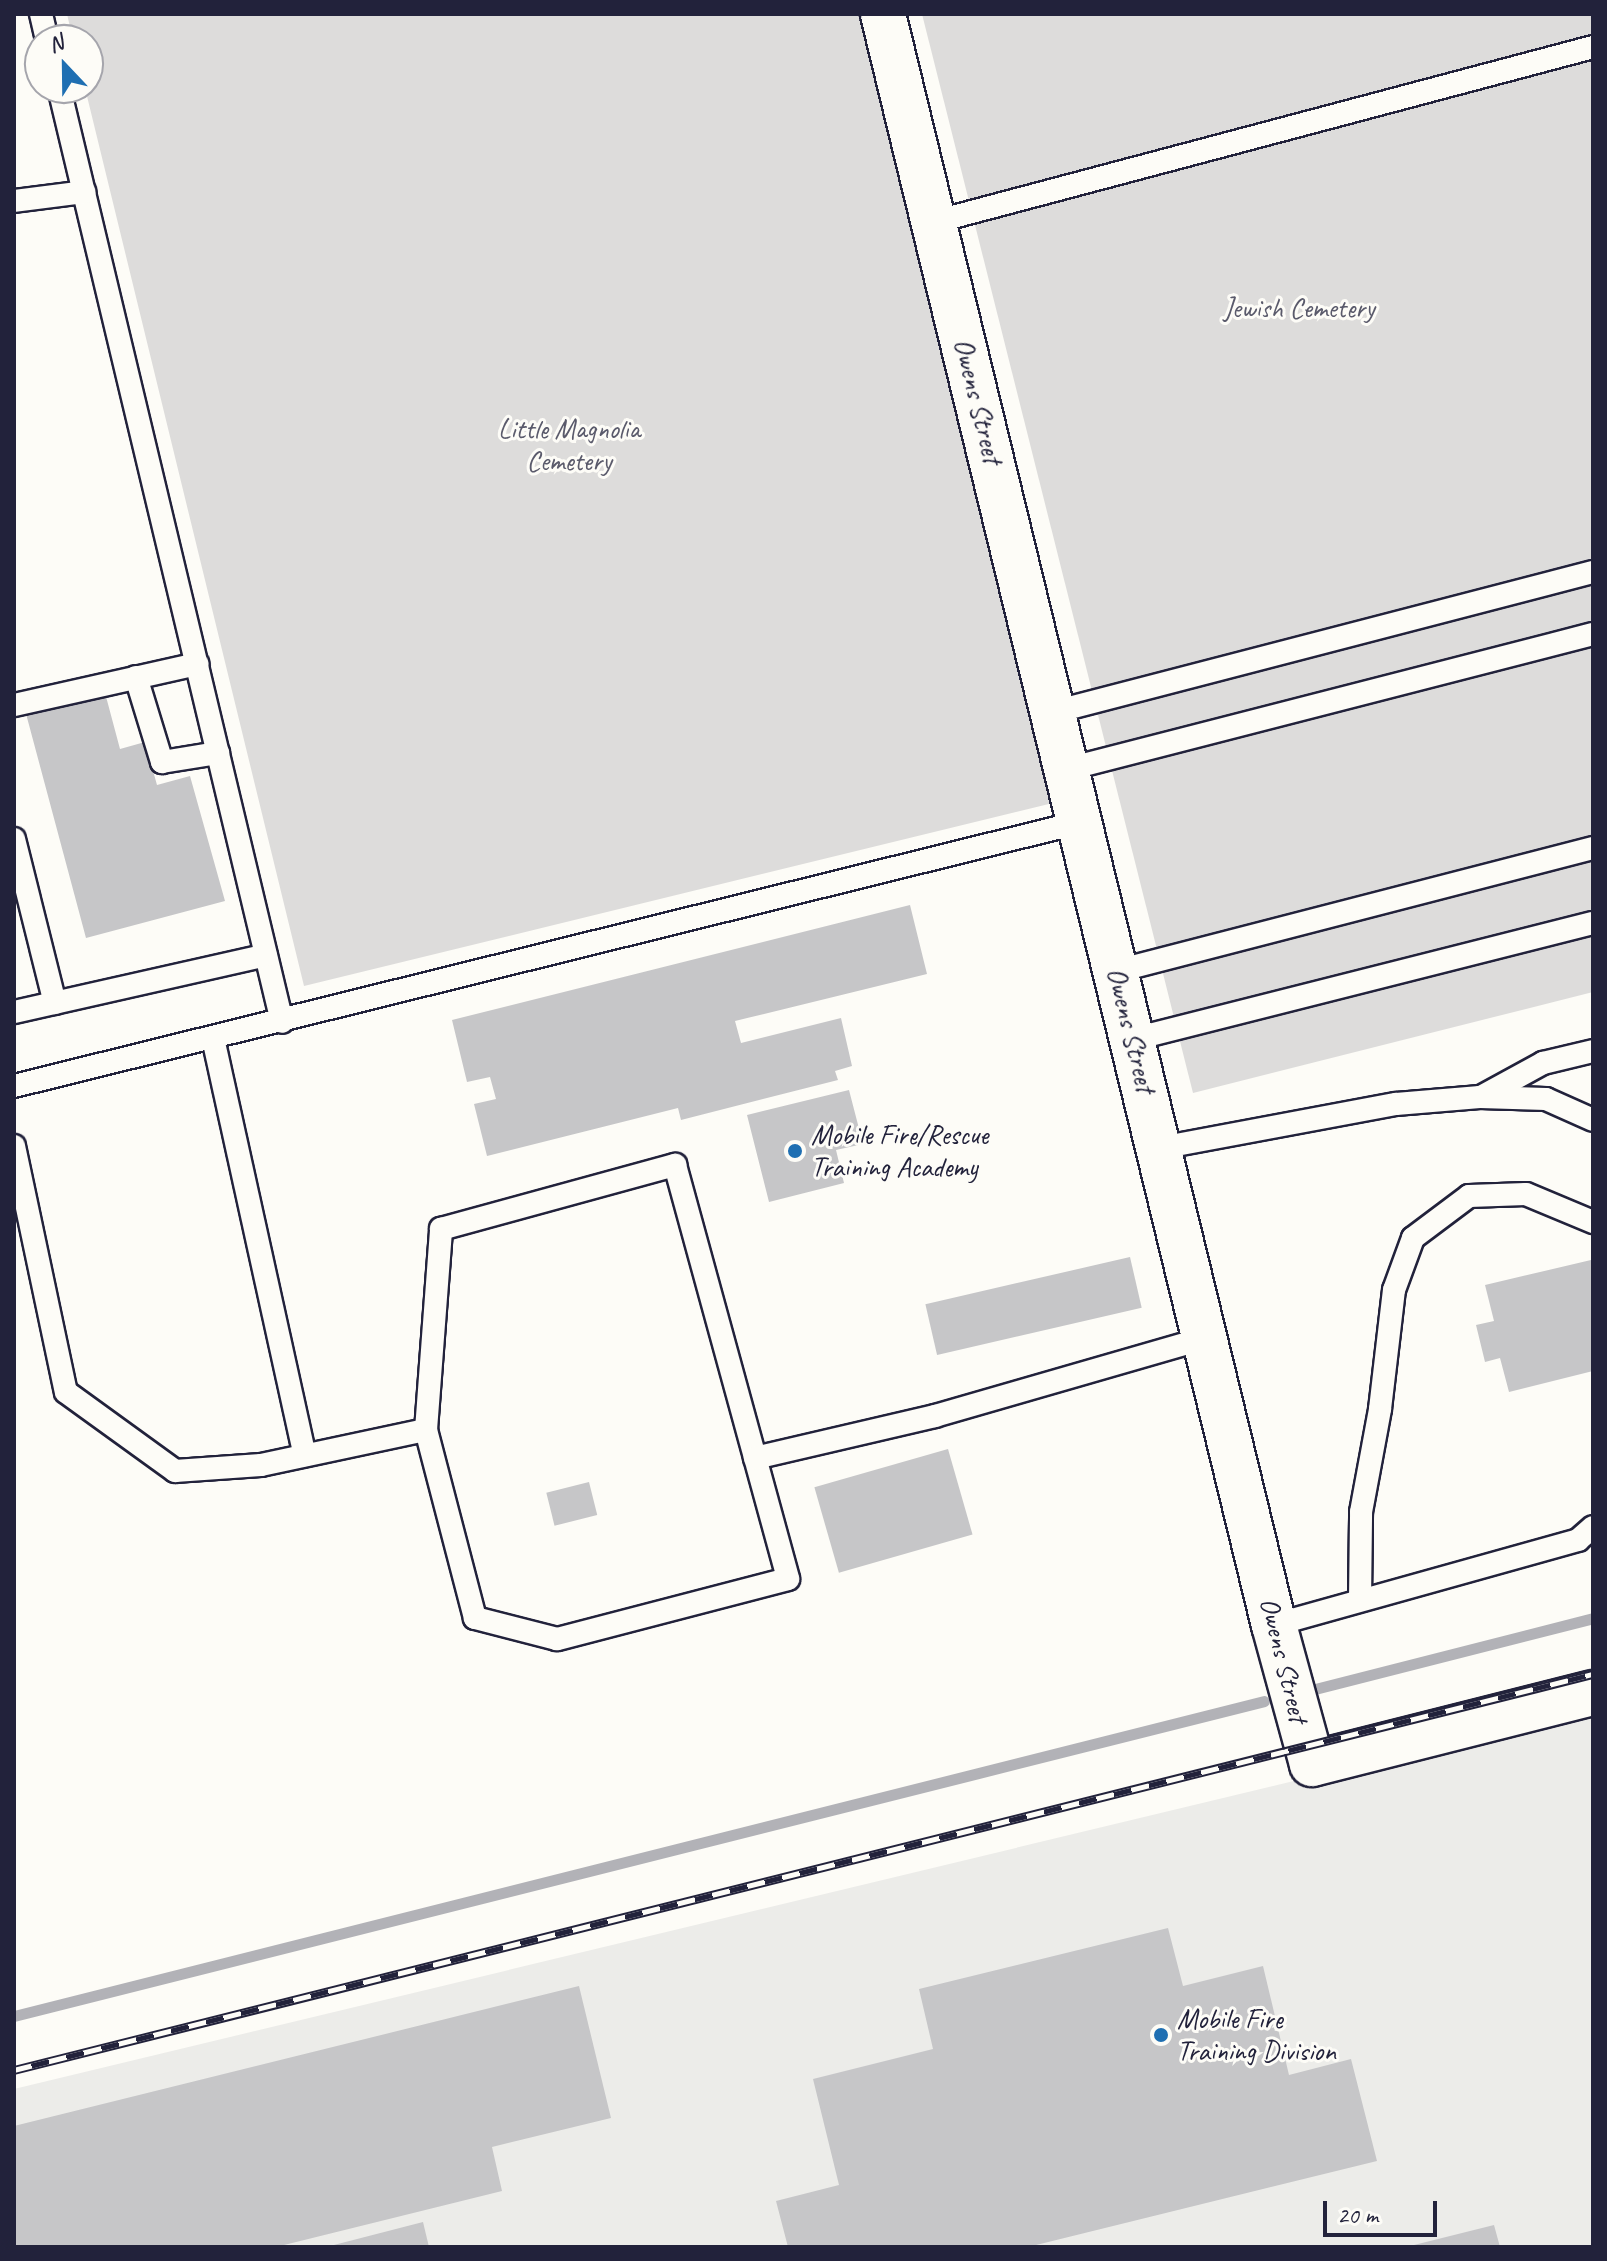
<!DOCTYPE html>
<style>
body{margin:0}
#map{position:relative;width:1607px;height:2261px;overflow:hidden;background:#fdfcf7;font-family:Caveat,sans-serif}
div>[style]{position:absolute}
.built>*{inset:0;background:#ecece9}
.green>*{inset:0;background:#dddcdb}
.stream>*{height:11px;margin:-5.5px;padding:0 5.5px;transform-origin:5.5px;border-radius:5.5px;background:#b2b2b7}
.building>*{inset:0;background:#c6c6c8;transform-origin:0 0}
.roads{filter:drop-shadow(2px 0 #22223b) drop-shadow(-2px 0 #22223b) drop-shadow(0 2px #22223b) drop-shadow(0 -2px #22223b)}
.service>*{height:22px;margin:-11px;padding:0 11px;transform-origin:11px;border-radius:11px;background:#fdfcf7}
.minor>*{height:44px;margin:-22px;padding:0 22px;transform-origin:22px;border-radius:22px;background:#fdfcf7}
.rail>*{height:9px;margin-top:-4.5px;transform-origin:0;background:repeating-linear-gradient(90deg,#fdfcf7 0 18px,#22223b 0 36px);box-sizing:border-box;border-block:2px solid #22223b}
.dots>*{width:22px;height:22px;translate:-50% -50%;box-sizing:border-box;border:4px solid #fdfcf7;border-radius:50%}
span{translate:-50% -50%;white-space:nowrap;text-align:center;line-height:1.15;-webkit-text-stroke:6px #fdfcf7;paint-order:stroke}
.park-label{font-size:28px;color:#5a5a6b}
.street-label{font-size:28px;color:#22223b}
.poi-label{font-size:28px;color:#22223b}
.left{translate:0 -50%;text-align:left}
.frame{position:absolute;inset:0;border:16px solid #22223b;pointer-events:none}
.north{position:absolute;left:24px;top:24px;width:80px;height:80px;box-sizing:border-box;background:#fdfcf7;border:2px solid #a5a5ac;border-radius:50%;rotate:338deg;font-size:22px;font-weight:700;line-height:32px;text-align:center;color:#22223b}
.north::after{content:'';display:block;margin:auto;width:28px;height:36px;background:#1f6fb2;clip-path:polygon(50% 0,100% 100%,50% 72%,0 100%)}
.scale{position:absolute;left:1323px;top:2201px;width:114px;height:36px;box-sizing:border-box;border:4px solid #22223b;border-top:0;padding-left:10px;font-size:24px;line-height:28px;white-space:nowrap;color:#22223b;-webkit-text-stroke:6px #fdfcf7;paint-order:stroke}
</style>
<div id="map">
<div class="built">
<i style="clip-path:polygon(1593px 1709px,1593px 2247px,14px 2247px,14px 2089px)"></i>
</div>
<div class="green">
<i style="clip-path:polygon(67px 14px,861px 14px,1053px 803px,304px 986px,85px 88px,88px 88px,88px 40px,73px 40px)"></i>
<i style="clip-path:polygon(922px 14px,1593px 14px,1593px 992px,1193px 1093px)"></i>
</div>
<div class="stream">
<i style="left:1315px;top:1689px;width:287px;rotate:-14.3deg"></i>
<i style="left:14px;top:2016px;width:1289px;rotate:-14.14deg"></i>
</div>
<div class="building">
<i style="clip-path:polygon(104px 689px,120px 749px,145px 742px,157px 785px,190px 776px,225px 901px,86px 938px,25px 710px)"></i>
<i style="clip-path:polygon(910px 905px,927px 974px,735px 1021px,741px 1043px,841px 1018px,852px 1066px,835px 1071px,838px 1080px,681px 1120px,678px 1108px,487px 1156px,474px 1104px,496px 1099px,490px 1077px,467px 1082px,452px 1020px)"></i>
<i style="clip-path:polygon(849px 1090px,863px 1144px,836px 1150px,844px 1183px,769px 1202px,747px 1115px)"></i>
<i style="left:1130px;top:1257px;width:52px;height:210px;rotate:77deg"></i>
<i style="clip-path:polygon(1591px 1260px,1593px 1371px,1509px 1392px,1500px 1358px,1485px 1362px,1476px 1325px,1494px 1321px,1485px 1285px)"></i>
<i style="left:948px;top:1449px;width:89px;height:139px;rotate:74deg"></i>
<i style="left:589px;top:1482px;width:34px;height:44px;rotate:76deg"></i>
<i style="clip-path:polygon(1168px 1928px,1183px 1986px,1263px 1966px,1289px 2075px,1351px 2059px,1377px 2161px,1028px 2247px,788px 2247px,776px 2201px,839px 2185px,813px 2079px,933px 2049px,919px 1989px)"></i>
<i style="clip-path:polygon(579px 1986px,611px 2118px,492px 2147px,502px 2191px,276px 2247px,14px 2247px,14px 2126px)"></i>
<i style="clip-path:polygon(423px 2222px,429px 2247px,330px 2247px,330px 2246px)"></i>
<i style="clip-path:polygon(1494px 2225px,1500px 2247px,1410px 2247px,1410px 2246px)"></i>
</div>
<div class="roads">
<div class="service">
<i style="left:41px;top:14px;width:27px;rotate:77deg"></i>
<i style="left:59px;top:88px;width:960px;rotate:76.57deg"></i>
<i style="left:14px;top:201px;width:71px;rotate:-7.3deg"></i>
<i style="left:934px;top:222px;width:682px;rotate:-14.87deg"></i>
<i style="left:136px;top:677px;width:89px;rotate:73deg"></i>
<i style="left:162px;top:762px;width:57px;rotate:-9.1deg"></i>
<i style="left:14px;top:705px;width:188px;rotate:-12.6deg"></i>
<i style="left:1054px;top:712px;width:557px;rotate:-14.56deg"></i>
<i style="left:1068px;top:769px;width:542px;rotate:-14.42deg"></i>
<i style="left:14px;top:839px;width:169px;rotate:76deg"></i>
<i style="left:1117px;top:971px;width:492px;rotate:-14.5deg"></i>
<i style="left:14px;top:1012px;width:258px;rotate:-12.7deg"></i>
<i style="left:213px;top:1038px;width:427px;rotate:77.6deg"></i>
<i style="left:1134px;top:1039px;width:473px;rotate:-14.2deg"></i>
<i style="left:14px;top:1086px;width:1099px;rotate:-13.9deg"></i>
<i style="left:1481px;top:1097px;width:71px;rotate:-28.7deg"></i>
<i style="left:1543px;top:1063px;width:51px;rotate:-13.5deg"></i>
<i style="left:14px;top:1146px;width:251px;rotate:78.1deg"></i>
<i style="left:66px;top:1392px;width:135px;rotate:35.9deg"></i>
<i style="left:175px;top:1471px;width:86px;rotate:-4deg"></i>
<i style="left:261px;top:1465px;width:169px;rotate:-12deg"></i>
<i style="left:1160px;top:1148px;width:240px;rotate:-10.6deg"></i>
<i style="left:1396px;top:1104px;width:84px;rotate:-4.8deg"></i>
<i style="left:1480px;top:1097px;width:66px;rotate:1.7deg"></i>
<i style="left:1546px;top:1099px;width:51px;rotate:24.1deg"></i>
<i style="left:675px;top:1165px;width:429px;rotate:74.7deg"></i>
<i style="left:788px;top:1579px;width:239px;rotate:165.4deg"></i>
<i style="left:557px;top:1639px;width:85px;rotate:-165.6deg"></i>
<i style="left:475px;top:1618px;width:194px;rotate:-104.6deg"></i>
<i style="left:426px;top:1430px;width:202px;rotate:-85.7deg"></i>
<i style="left:441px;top:1229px;width:243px;rotate:-15.3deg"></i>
<i style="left:755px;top:1458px;width:185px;rotate:-13.1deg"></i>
<i style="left:935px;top:1416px;width:282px;rotate:-16.1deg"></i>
<i style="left:1360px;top:1600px;width:88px;rotate:-89.3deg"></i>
<i style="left:1361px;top:1512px;width:105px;rotate:-79.5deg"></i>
<i style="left:1380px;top:1409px;width:120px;rotate:-83.3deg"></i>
<i style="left:1394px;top:1290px;width:55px;rotate:-69.9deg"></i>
<i style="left:1413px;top:1238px;width:70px;rotate:-36.9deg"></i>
<i style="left:1469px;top:1196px;width:57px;rotate:-2deg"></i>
<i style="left:1526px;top:1194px;width:73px;rotate:22.7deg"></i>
<i style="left:1274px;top:1625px;width:316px;rotate:-15.6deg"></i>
<i style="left:1578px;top:1540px;width:20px;rotate:-41deg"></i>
</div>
<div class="minor">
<i style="left:883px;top:14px;width:1658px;rotate:76.36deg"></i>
<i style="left:1274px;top:1625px;width:144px;rotate:74.7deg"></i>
<i style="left:1312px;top:1764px;width:290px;rotate:-14.2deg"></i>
</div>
</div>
<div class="rail">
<i style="left:14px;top:2070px;width:1628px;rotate:-14.08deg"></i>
</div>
<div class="dots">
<i style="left:795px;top:1151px;background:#1f6fb2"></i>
<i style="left:1161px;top:2035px;background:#1f6fb2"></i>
</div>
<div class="park-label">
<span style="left:1299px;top:308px">Jewish Cemetery</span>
<span style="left:569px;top:445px">Little Magnolia<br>Cemetery</span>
</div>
<div class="street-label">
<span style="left:978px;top:401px;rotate:76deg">Owens Street</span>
<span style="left:1131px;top:1030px;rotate:76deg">Owens Street</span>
<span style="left:1284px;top:1660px;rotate:76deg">Owens Street</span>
</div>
<div class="poi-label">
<span class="left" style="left:811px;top:1151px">Mobile Fire/Rescue<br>Training Academy</span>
<span class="left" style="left:1177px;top:2035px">Mobile Fire<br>Training Division</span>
</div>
<div class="frame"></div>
<div class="north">N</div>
<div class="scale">20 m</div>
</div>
